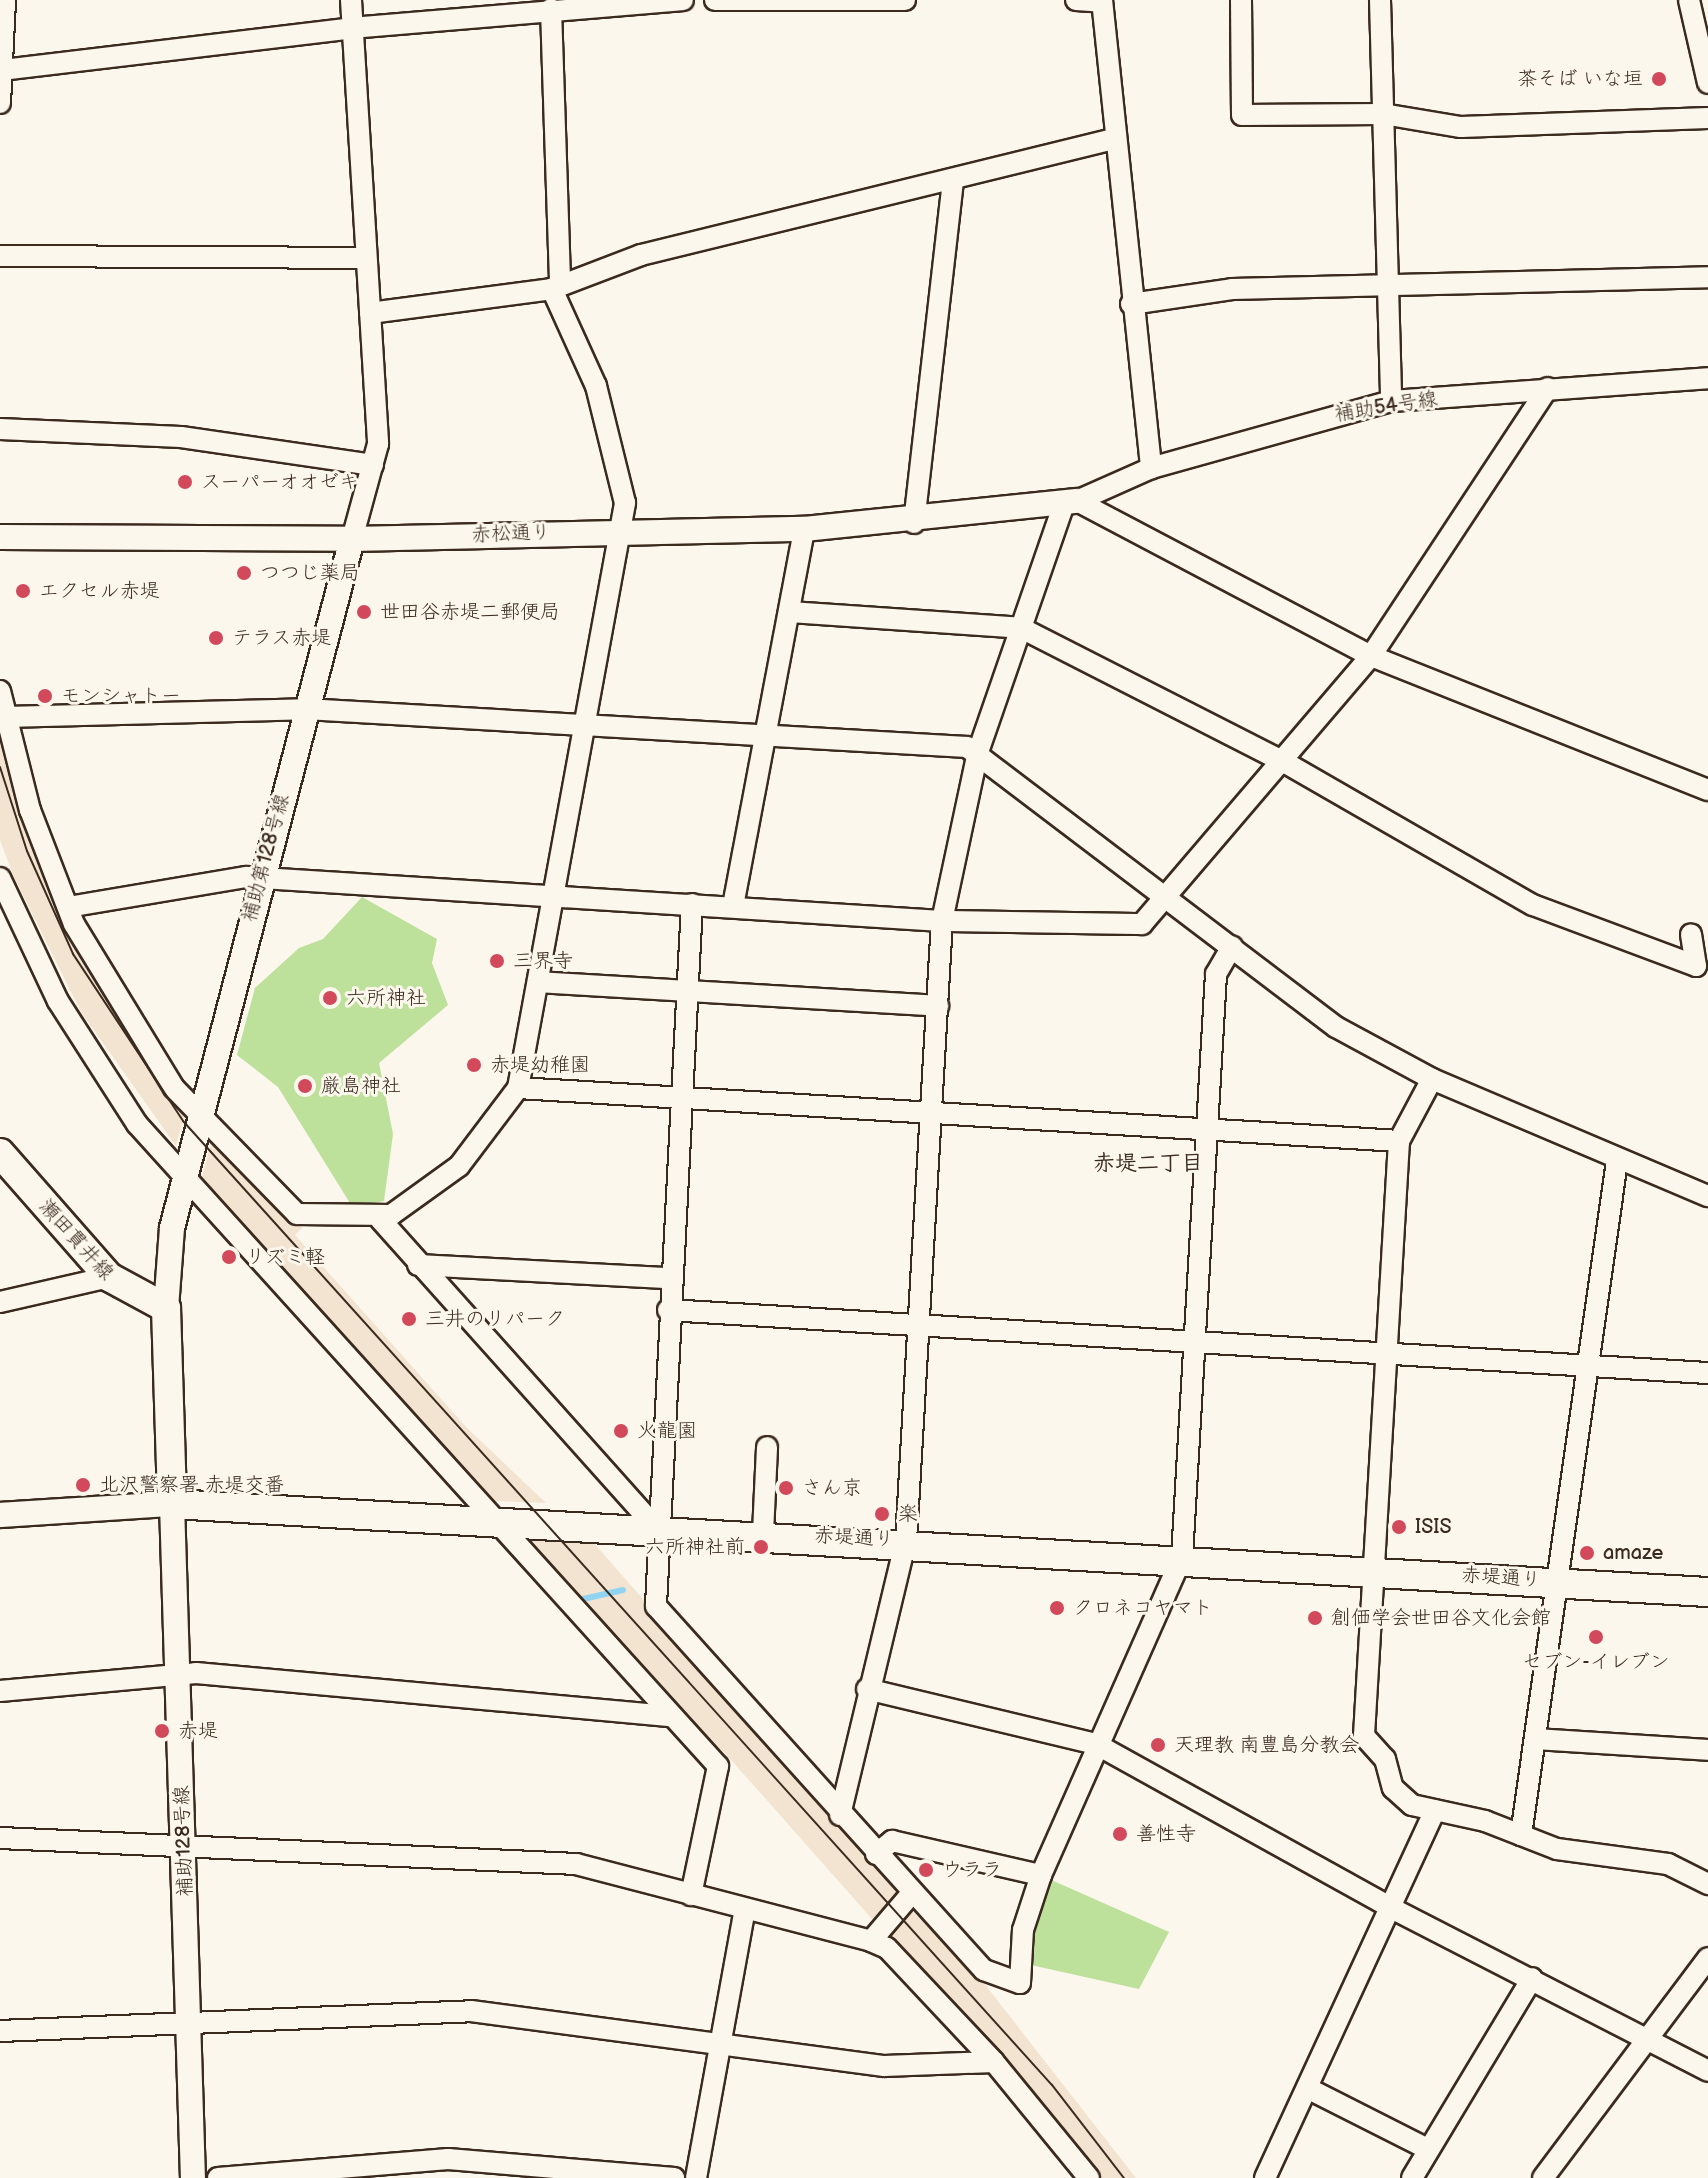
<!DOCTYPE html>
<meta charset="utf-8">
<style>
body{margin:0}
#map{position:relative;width:1708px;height:2178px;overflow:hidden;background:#fbf7ec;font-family:"Balsamiq Sans","Klee One",sans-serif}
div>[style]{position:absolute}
.built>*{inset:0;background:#f2e4d0}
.green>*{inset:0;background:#bde09a}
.stream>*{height:6px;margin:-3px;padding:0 3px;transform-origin:3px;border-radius:3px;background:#90d4f2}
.roads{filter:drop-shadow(2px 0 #3b2a1e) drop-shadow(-2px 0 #3b2a1e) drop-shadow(0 2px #3b2a1e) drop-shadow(0 -2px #3b2a1e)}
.minor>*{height:20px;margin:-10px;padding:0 10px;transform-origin:10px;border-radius:10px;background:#fbf7ec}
.tertiary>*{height:24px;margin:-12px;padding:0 12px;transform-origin:12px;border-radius:12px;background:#fbf7ec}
.secondary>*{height:28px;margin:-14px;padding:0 14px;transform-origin:14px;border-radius:14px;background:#fbf7ec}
.tram>*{height:2px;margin:-1px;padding:0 1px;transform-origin:1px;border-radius:1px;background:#3b2a1e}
.dots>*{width:22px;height:22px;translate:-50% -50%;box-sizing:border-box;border:4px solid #fbf7ec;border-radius:50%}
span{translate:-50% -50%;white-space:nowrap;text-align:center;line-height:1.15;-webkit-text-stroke:6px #fbf7ec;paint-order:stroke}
.poi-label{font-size:20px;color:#3b2a1e}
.right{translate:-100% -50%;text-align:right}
.left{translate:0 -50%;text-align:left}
.street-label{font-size:20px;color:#3b2a1e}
.neighbourhood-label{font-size:22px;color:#3b2a1e;font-weight:700}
</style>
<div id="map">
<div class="built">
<i style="clip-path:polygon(0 717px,23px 810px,186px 1109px,176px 1146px,81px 1012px,13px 875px,0 840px)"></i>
<i style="clip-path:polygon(213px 1136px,303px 1227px,295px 1235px,466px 1427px,546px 1503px,494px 1501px,202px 1177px)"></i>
<i style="clip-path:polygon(517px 1537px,592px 1541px,898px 1890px,896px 1897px,872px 1919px,732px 1761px)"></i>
<i style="clip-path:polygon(907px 1906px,983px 1982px,1136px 2178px,1098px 2178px,886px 1935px)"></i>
</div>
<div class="green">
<i style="clip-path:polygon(362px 897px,437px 939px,432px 963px,448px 1005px,379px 1063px,393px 1134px,384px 1201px,353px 1208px,278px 1087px,237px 1055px,255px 988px,299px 948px,323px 939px)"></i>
<i style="clip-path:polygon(1049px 1879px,1169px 1932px,1139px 1989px,1031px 1965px,1033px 1927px)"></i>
</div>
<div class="stream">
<i style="left:583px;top:1599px;width:41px;rotate:-12.7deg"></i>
</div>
<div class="roads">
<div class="minor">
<i style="left:351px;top:0;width:445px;rotate:86.5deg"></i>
<i style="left:378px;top:444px;width:98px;rotate:105.3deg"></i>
<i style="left:715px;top:0;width:190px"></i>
<i style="left:1076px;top:0;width:26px;rotate:4deg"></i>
<i style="left:1102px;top:0;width:471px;rotate:84deg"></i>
<i style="left:1241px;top:0;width:115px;rotate:89.5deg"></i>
<i style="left:1242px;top:115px;width:141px;rotate:-0.4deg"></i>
<i style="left:1383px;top:114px;width:79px;rotate:9.5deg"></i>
<i style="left:1461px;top:127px;width:247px;rotate:-2.1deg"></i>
<i style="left:1380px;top:0;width:401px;rotate:88.4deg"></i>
<i style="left:1689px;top:0;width:85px;rotate:77.1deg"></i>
<i style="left:551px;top:9px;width:274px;rotate:88.1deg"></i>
<i style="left:2px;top:70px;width:353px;rotate:-6.8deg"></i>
<i style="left:352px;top:28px;width:332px;rotate:-4.8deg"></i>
<i style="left:0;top:103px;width:103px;rotate:-87.2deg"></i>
<i style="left:0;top:256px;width:366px;rotate:0.3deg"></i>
<i style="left:1131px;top:304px;width:102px;rotate:-8.4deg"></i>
<i style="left:1232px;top:289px;width:476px;rotate:-1.4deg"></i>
<i style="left:370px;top:313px;width:184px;rotate:-7.5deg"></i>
<i style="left:552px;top:289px;width:95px;rotate:-20.9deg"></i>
<i style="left:641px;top:255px;width:486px;rotate:-13.8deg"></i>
<i style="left:0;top:429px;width:181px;rotate:2.5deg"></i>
<i style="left:181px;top:437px;width:194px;rotate:8.3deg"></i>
<i style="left:1077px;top:501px;width:332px;rotate:27.8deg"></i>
<i style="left:1371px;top:656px;width:363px;rotate:21.7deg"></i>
<i style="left:1077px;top:501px;width:81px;rotate:-24deg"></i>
<i style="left:1151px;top:468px;width:249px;rotate:-15.6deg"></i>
<i style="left:1391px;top:401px;width:318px;rotate:-4.1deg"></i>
<i style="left:914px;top:523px;width:346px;rotate:-83.5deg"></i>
<i style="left:789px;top:612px;width:233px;rotate:3.9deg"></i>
<i style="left:1021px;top:628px;width:295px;rotate:27deg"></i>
<i style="left:1284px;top:762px;width:287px;rotate:29.9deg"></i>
<i style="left:1533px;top:905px;width:174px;rotate:20.5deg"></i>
<i style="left:1696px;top:966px;width:32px;rotate:-99deg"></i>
<i style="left:0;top:691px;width:123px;rotate:75.9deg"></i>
<i style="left:30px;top:810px;width:122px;rotate:68.9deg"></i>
<i style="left:74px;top:924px;width:192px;rotate:58.6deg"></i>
<i style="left:174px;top:1088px;width:176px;rotate:45.7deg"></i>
<i style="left:297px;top:1214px;width:94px;rotate:0.6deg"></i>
<i style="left:391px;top:1215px;width:84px;rotate:-35.8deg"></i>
<i style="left:459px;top:1166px;width:98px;rotate:-52.9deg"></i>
<i style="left:518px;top:1088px;width:595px;rotate:-79.63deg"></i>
<i style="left:625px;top:503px;width:121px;rotate:-103.9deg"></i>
<i style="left:596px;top:386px;width:107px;rotate:-114.4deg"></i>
<i style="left:5px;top:717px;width:300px;rotate:-1.5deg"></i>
<i style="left:305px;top:709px;width:663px;rotate:3.29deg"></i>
<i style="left:967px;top:747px;width:463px;rotate:37.2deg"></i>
<i style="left:1336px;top:1027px;width:109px;rotate:28.4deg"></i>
<i style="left:1432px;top:1079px;width:300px;rotate:23deg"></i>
<i style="left:0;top:878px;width:136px;rotate:64.8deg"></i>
<i style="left:58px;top:1001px;width:146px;rotate:57.3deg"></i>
<i style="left:137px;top:1124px;width:866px;rotate:47.86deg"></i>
<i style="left:718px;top:1766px;width:132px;rotate:101.8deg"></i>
<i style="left:692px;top:904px;width:703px;rotate:92.94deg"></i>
<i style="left:656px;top:1606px;width:490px;rotate:48deg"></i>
<i style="left:984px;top:1970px;width:38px;rotate:20deg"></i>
<i style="left:1020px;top:1983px;width:53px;rotate:-86.8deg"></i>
<i style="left:1023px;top:1930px;width:58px;rotate:-71.9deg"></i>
<i style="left:1041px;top:1875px;width:348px;rotate:-66.1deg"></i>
<i style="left:1182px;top:1557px;width:584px;rotate:-86.66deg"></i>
<i style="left:1216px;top:974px;width:32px;rotate:-60deg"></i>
<i style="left:733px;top:906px;width:384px;rotate:-79.3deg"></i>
<i style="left:68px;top:907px;width:181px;rotate:-9.6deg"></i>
<i style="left:246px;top:877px;width:697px;rotate:3.62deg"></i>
<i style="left:942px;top:921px;width:200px;rotate:0.9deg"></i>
<i style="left:1142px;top:924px;width:353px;rotate:-49.5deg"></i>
<i style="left:1371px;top:656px;width:321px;rotate:-56.6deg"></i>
<i style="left:538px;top:982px;width:401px;rotate:3.4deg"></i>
<i style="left:1432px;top:1079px;width:70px;rotate:118deg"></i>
<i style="left:1399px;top:1141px;width:596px;rotate:93.37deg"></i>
<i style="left:1364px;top:1736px;width:31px;rotate:48deg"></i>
<i style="left:1385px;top:1759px;width:30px;rotate:75deg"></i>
<i style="left:1393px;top:1788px;width:25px;rotate:42deg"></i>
<i style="left:1412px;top:1805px;width:75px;rotate:12.4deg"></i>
<i style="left:1485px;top:1821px;width:77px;rotate:21.3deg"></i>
<i style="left:1557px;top:1849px;width:112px;rotate:7.7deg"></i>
<i style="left:1668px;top:1864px;width:45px;rotate:26.6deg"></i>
<i style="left:518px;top:1088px;width:883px;rotate:3.44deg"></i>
<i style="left:380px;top:1219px;width:413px;rotate:48.2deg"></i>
<i style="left:418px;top:1265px;width:252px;rotate:3deg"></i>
<i style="left:0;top:1302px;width:112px;rotate:-12.9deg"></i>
<i style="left:668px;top:1310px;width:1042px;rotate:3.47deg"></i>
<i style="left:763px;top:1533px;width:86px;rotate:-87.3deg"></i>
<i style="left:867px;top:1689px;width:236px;rotate:13.5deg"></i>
<i style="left:1096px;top:1744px;width:342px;rotate:29deg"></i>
<i style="left:1395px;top:1910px;width:352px;rotate:27.2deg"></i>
<i style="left:0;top:1691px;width:197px;rotate:-5.2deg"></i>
<i style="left:196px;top:1673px;width:477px;rotate:5.2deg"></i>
<i style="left:1535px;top:1739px;width:173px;rotate:3.6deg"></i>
<i style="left:840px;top:1815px;width:282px;rotate:-76.5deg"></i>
<i style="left:906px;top:1541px;width:621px;rotate:-86.68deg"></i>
<i style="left:942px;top:921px;width:173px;rotate:-78deg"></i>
<i style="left:978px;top:752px;width:260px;rotate:-70.9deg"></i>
<i style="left:1521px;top:1835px;width:681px;rotate:-81.89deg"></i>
<i style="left:0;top:1838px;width:577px;rotate:2.58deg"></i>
<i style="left:576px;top:1864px;width:305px;rotate:14.6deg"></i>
<i style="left:871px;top:1941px;width:17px;rotate:24deg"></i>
<i style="left:887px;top:1948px;width:156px;rotate:46.8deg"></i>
<i style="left:994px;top:2062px;width:150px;rotate:50.7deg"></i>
<i style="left:876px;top:1854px;width:21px;rotate:-39deg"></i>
<i style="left:892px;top:1841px;width:153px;rotate:12.9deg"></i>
<i style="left:871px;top:1941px;width:63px;rotate:-49.5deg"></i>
<i style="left:0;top:2031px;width:471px;rotate:-2.4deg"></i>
<i style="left:471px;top:2011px;width:417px;rotate:7.6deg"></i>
<i style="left:884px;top:2066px;width:110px;rotate:-2.1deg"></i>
<i style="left:1311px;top:2090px;width:131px;rotate:26.8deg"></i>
<i style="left:218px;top:2178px;width:231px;rotate:-4.7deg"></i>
<i style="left:448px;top:2159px;width:227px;rotate:4.8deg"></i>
<i style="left:696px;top:2178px;width:273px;rotate:-79.7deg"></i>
<i style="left:1265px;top:2178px;width:405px;rotate:-65.2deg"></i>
<i style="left:1412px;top:2178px;width:233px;rotate:-59deg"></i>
<i style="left:1543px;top:2178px;width:275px;rotate:-53.1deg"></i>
</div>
<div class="tertiary">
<i style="left:0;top:537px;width:352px;rotate:0.3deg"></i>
<i style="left:352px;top:539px;width:452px;rotate:-1.3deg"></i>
<i style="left:804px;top:529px;width:274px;rotate:-5.9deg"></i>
<i style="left:166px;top:1308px;width:80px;rotate:-85.7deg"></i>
<i style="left:172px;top:1228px;width:712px;rotate:-75.36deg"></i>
<i style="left:0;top:1515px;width:172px;rotate:-3.7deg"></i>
<i style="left:172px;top:1504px;width:674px;rotate:88.22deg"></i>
</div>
<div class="secondary">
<i style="left:0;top:1153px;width:165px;rotate:48.7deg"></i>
<i style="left:109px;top:1277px;width:65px;rotate:28.5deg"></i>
<i style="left:166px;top:1308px;width:196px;rotate:88.2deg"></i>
<i style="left:172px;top:1504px;width:1539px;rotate:3.28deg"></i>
</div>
</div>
<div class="tram">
<i style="left:0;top:767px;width:88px;rotate:72.2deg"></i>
<i style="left:27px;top:851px;width:113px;rotate:65.9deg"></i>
<i style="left:73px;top:954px;width:200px;rotate:56.6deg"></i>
<i style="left:183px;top:1121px;width:1298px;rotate:47.97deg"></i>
<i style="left:1052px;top:2085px;width:118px;rotate:52.3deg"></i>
</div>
<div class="dots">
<i style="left:1659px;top:79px;background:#d1495b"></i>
<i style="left:185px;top:482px;background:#d1495b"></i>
<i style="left:244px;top:573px;background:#d1495b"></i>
<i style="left:23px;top:591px;background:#d1495b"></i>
<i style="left:364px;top:612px;background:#d1495b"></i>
<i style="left:216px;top:638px;background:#d1495b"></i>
<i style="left:45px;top:696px;background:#d1495b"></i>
<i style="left:497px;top:961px;background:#d1495b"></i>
<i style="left:330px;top:998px;background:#d1495b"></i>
<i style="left:474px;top:1065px;background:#d1495b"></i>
<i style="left:305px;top:1086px;background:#d1495b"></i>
<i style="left:229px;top:1257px;background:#d1495b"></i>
<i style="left:409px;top:1319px;background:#d1495b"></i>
<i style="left:621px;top:1431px;background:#d1495b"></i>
<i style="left:83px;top:1485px;background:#d1495b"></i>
<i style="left:786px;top:1488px;background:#d1495b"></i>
<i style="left:882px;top:1514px;background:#d1495b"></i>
<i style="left:1399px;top:1527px;background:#d1495b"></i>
<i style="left:761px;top:1547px;background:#d1495b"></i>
<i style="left:1587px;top:1553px;background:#d1495b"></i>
<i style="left:1057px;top:1608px;background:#d1495b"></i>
<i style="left:1315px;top:1618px;background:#d1495b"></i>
<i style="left:1596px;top:1637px;background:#d1495b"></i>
<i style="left:162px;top:1731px;background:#d1495b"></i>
<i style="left:1158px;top:1745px;background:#d1495b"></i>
<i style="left:1120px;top:1834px;background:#d1495b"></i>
<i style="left:926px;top:1870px;background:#d1495b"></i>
</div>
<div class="poi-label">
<span class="right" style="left:1643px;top:79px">茶そば いな垣</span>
<span class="left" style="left:201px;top:482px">スーパーオオゼキ</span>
<span class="left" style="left:260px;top:573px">つつじ薬局</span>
<span class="left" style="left:39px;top:591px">エクセル赤堤</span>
<span class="left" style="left:380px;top:612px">世田谷赤堤二郵便局</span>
<span class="left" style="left:232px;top:638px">テラス赤堤</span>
<span class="left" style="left:61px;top:696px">モンシャトー</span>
<span class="left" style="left:513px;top:961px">三界寺</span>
<span class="left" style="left:346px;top:998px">六所神社</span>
<span class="left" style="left:490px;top:1065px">赤堤幼稚園</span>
<span class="left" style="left:321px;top:1086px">厳島神社</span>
<span class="left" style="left:245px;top:1257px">リズミ軽</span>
<span class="left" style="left:425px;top:1319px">三井のリパーク</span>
<span class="left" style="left:637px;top:1431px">火龍園</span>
<span class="left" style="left:99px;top:1485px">北沢警察署 赤堤交番</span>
<span class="left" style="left:802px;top:1488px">さん京</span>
<span class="left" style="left:898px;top:1514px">楽</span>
<span class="left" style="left:1415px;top:1527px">ISIS</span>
<span class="right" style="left:745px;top:1547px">六所神社前</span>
<span class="left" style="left:1603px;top:1553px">amaze</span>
<span class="left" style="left:1073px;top:1608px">クロネコヤマト</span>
<span class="left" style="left:1331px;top:1618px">創価学会世田谷文化会館</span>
<span style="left:1596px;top:1662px">セブン-イレブン</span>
<span class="left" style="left:178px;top:1731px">赤堤</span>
<span class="left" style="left:1174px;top:1745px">天理教 南豊島分教会</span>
<span class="left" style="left:1136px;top:1834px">善性寺</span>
<span class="left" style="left:942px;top:1870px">ウララ</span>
</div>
<div class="street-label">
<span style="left:1386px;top:407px;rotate:-9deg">補助54号線</span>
<span style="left:511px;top:534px;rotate:-2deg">赤松通り</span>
<span style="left:266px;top:858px;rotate:-75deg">補助第128号線</span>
<span style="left:76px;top:1240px;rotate:48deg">瀬田貫井線</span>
<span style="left:854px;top:1538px;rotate:3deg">赤堤通り</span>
<span style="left:1501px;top:1578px;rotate:4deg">赤堤通り</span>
<span style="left:184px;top:1841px;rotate:-92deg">補助128号線</span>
</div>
<div class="neighbourhood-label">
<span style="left:1148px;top:1164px">赤堤二丁目</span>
</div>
</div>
